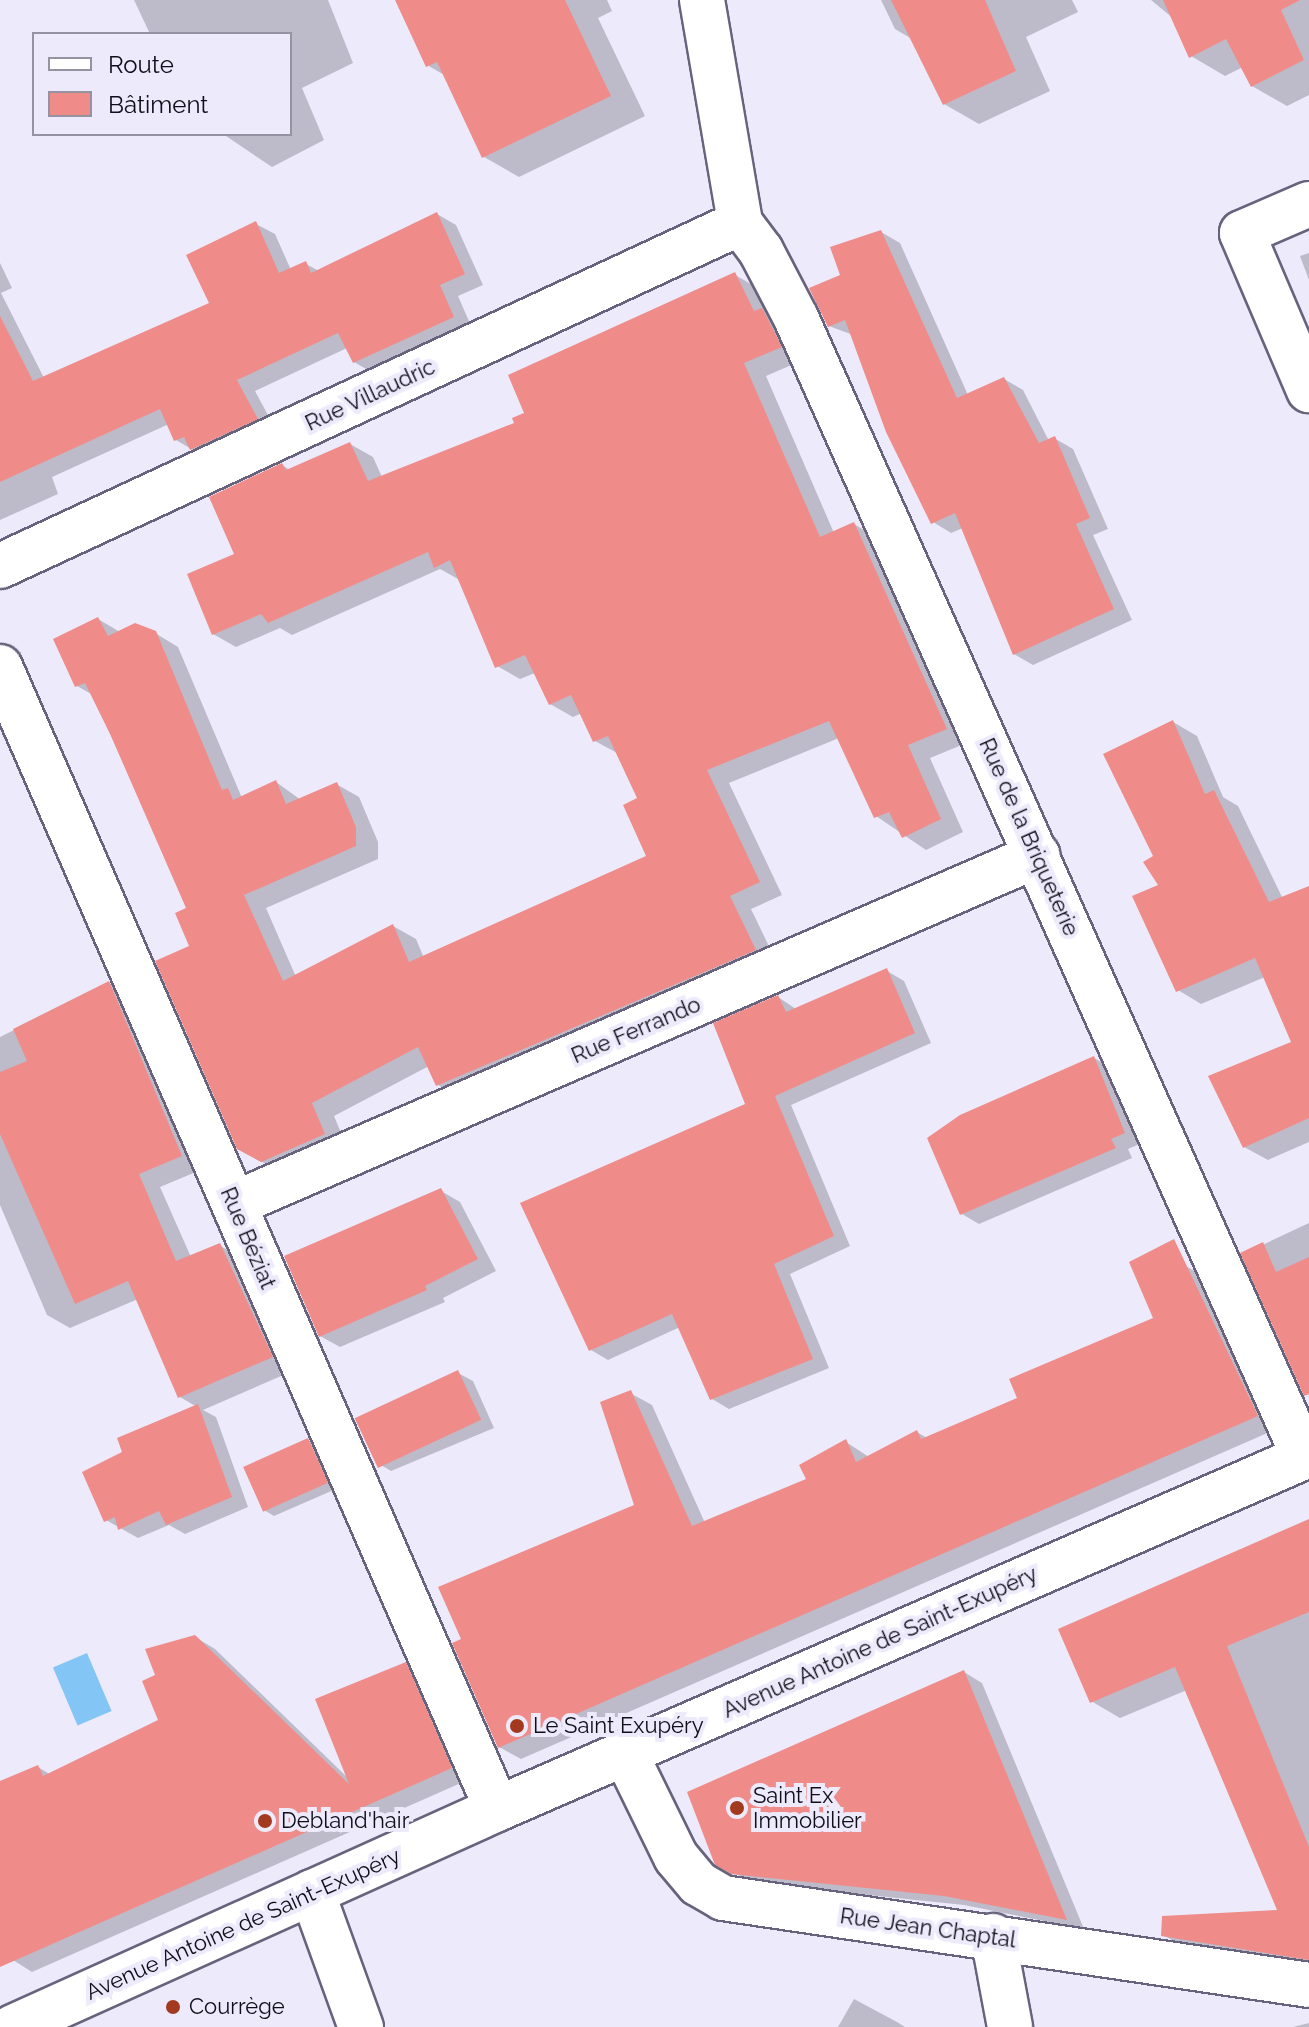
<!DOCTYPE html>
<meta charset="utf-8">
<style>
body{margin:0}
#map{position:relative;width:1309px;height:2027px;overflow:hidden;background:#edeafc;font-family:Raleway,sans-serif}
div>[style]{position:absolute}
.water>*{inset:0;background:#83c5f5;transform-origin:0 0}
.shadow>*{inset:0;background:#0003}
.building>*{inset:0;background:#ef8c89;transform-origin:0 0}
.roads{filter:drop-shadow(2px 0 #67637c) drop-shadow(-2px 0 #67637c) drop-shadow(0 2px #67637c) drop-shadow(0 -2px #67637c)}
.minor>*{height:44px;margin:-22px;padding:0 22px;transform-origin:22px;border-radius:22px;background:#fff}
.major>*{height:44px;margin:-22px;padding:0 22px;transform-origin:22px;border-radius:22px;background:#fff}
.dots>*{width:22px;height:22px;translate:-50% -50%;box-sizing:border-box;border:4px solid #edeafc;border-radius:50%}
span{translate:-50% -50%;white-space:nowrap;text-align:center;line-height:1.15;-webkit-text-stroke:8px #edeafc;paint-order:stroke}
.street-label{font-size:22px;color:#100e18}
.poi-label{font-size:22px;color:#100e18}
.left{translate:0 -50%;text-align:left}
.legend{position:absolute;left:32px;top:32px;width:260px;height:104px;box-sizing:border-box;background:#edeafc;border:2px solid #9592a1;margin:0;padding:10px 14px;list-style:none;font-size:24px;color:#100e18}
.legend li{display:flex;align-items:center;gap:16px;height:40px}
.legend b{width:40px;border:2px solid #9592a1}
</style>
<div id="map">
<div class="water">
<i style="left:87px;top:1653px;width:63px;height:37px;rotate:67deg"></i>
</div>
<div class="shadow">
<i style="clip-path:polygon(134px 0,328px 0,353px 63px,302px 88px,324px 140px,272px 167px,223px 134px,290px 134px,290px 34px,150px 34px)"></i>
<i style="clip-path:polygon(397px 0,607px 0,612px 11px,598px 18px,645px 116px,519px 177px,484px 157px,446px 76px,427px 65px)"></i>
<i style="clip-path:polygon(881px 0,1072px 0,1078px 12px,1026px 37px,1050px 91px,979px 124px,944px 104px,912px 39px,895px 29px)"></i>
<i style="clip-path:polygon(1151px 0,1309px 0,1309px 95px,1287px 106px,1252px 86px,1243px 67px,1225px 76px,1191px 56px,1174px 19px)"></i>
<i style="clip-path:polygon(437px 214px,456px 225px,483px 285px,458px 296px,472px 328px,373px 373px,354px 362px,347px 348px,255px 391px,276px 430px,210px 460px,176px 440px,169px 424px,52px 477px,58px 494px,0 520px,0 263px,12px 288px,1px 293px,44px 378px,212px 304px,256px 224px,275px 234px,291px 270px,306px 264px,319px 271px)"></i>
<i style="clip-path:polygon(881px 232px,900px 243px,968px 395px,1004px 379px,1023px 390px,1049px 441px,1054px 438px,1073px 449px,1108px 529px,1093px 535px,1132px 620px,1033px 665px,1014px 654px,963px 528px,951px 533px,933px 522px,853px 335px,829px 326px,843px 276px)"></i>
<i style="clip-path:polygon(1309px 253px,1309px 280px,1300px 256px)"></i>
<i style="clip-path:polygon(735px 275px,758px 288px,803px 360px,766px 376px,834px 533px,854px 524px,877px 538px,969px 742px,930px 758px,963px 832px,926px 850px,876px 816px,839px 738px,729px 783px,782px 895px,751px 909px,777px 963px,461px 1098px,438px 1085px,429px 1066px,334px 1116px,347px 1147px,286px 1173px,262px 1162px,239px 1148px,192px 947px,188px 909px,93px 695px,77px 686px,98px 619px,120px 632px,155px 633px,178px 647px,242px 798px,276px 782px,301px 800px,336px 784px,359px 797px,378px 842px,378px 859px,266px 908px,296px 977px,393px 926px,416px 939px,424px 958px,649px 857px,640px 798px,619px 754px,595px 741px,582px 713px,573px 717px,550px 704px,535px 673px,520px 679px,497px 666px,458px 579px,440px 569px,292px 635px,280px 628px,236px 647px,213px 634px,236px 555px,282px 465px,290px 470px,350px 444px,373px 457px,382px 477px,516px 424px)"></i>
<i style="clip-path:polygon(1173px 722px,1197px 736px,1223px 797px,1238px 806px,1283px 899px,1309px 888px,1309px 1142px,1268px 1160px,1244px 1147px,1293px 1043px,1265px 977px,1201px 1004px,1178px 990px,1156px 857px)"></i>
<i style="clip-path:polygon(887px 971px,904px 981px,931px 1043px,791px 1105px,850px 1246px,790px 1274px,829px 1368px,729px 1409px,712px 1399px,680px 1327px,608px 1360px,591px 1350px,747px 1105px,778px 997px,796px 1009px)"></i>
<i style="clip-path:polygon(109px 983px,132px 997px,203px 1169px,160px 1187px,191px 1257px,219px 1245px,242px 1259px,295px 1370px,203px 1410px,216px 1417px,248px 1507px,185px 1534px,169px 1525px,138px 1538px,106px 1520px,125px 1453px,197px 1407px,180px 1397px,138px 1299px,70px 1328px,47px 1315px,0 1205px,0 1037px)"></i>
<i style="clip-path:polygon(1094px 1058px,1112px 1068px,1142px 1143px,1128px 1149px,1132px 1158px,979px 1224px,962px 1214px)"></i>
<i style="clip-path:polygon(441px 1191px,460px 1202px,496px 1271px,443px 1298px,445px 1302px,340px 1347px,320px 1336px)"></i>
<i style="clip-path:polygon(1309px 1223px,1309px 1396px,1243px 1254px)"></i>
<i style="clip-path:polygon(1184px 1265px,1206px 1278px,1279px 1428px,521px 1759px,499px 1747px,464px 1640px,636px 1506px,630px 1393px,652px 1405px,705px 1523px,808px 1480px,846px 1442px,869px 1457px,917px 1432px,927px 1438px,1020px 1399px,1156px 1319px)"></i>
<i style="clip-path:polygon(458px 1373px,473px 1381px,494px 1428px,391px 1471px,376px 1462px)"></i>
<i style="clip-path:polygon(308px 1440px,318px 1446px,336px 1489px,274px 1516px,264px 1510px)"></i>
<i style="clip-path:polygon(1309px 1522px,1309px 1972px,1192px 1951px,1163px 1935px,1280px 1912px,1187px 1690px,1120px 1718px,1091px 1701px)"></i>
<i style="clip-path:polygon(195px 1637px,215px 1649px,349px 1779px,405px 1664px,425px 1675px,470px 1779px,32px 1972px,13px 1960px,0 1934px,0 1783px,38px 1767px,51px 1775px,161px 1721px)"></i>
<i style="clip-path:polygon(964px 1672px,982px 1683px,1084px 1929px,964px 1905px,752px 1883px,717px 1863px)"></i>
<i style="clip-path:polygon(854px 1999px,897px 2022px,905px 2027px,838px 2027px)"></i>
<i style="clip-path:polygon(1309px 2023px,1309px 2027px,1293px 2027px)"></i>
</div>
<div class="building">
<i style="clip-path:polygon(395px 0,565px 0,611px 96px,482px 158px,437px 62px,426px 67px)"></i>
<i style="clip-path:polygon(891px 0,985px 0,1016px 71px,943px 105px)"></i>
<i style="clip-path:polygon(1163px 0,1300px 0,1281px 10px,1304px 60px,1251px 87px,1226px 39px,1189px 58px)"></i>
<i style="clip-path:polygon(437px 212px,465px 274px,440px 285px,454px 317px,353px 363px,338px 333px,237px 380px,258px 419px,190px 450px,184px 437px,174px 441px,160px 409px,0 482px,0 316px,33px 381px,209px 303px,186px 255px,256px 221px,279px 273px,306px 261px,311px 273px)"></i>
<i style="clip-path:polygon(881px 230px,957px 398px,1004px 377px,1039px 443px,1055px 436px,1090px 518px,1076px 524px,1114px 609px,1013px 655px,955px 513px,931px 524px,886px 432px,845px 320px,828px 327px,809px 288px,840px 275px,830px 247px)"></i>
<i style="clip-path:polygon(735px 272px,754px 311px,762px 308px,782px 347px,744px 363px,820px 537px,854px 522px,947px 729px,908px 745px,941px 819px,902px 838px,889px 812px,874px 818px,829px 721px,707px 770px,760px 882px,730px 896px,756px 950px,436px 1086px,418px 1047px,312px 1103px,325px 1134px,261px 1162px,237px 1149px,155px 961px,189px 946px,175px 913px,186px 908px,111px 736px,85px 683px,75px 687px,53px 639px,98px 617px,108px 636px,135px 623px,156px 631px,222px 790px,228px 788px,233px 800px,276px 780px,286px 804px,337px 782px,356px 827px,356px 846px,244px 895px,283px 981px,393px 924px,409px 962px,646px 856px,623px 805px,637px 798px,608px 736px,593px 742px,571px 695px,549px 705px,525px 655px,495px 668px,450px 560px,434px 568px,428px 552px,268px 623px,261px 614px,212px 635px,187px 574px,234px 554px,209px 497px,282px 463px,286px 470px,350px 442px,368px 481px,514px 423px,512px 418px,524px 413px,508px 375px)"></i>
<i style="clip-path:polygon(1173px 720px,1205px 794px,1214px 790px,1269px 902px,1309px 886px,1309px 1118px,1243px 1148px,1208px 1076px,1291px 1042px,1255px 958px,1176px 992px,1132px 896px,1158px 885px,1143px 862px,1153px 856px,1103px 754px)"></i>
<i style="clip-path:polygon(887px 968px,915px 1033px,775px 1096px,834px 1236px,774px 1264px,813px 1359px,710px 1400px,672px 1314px,589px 1351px,520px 1203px,745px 1104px,713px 1023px,778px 995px,786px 1012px)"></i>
<i style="clip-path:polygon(109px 981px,182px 1156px,139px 1174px,176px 1261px,220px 1243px,273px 1357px,178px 1398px,128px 1281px,75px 1304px,0 1134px,0 1072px,27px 1061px,13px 1029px)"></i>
<i style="clip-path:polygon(1094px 1056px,1125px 1133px,1111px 1139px,1116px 1148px,960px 1215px,927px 1138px,960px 1115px)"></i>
<i style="clip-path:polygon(441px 1188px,478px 1259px,425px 1286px,427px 1290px,319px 1337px,284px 1256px)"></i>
<i style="clip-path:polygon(1174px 1239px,1258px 1416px,498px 1748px,452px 1643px,461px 1639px,438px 1587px,634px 1505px,600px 1402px,631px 1390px,692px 1526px,806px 1479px,799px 1465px,846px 1439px,856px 1462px,917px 1430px,921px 1439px,1017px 1398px,1009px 1379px,1153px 1318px,1129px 1262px)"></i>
<i style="clip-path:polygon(1263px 1242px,1276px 1272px,1309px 1257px,1309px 1394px,1304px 1396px,1240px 1253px)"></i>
<i style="left:458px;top:1370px;width:55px;height:114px;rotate:65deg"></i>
<i style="clip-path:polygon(198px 1404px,232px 1497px,166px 1525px,159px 1511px,118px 1530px,115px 1517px,104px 1522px,82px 1472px,122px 1452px,117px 1438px)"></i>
<i style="left:308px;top:1438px;width:49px;height:71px;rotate:66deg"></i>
<i style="clip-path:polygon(1309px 1519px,1309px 1612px,1227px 1646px,1309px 1847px,1309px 1960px,1161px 1936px,1162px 1916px,1277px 1910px,1175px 1667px,1090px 1703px,1058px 1629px)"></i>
<i style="clip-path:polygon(195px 1635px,349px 1784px,315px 1699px,406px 1662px,452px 1768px,0 1967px,0 1781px,38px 1765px,43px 1776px,158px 1720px,142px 1681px,155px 1675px,145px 1649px)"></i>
<i style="clip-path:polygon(964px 1670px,1067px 1920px,944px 1896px,731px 1874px,715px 1865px,687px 1792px)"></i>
</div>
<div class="roads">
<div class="minor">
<i style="left:702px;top:0;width:226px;rotate:80.3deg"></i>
<i style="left:740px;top:223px;width:35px;rotate:53deg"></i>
<i style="left:761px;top:251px;width:76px;rotate:62.4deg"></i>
<i style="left:796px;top:318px;width:1247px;rotate:65.96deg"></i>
<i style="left:1309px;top:204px;width:73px;rotate:156.6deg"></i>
<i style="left:1242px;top:233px;width:171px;rotate:66.9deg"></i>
<i style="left:0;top:566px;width:816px;rotate:-24.87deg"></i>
<i style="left:0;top:667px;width:1245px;rotate:66.48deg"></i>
<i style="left:234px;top:1204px;width:876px;rotate:-23.46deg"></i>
<i style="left:625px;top:1753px;width:116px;rotate:63.9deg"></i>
<i style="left:676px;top:1857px;width:35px;rotate:50deg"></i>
<i style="left:699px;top:1884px;width:28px;rotate:30deg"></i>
<i style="left:723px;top:1898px;width:592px;rotate:8.44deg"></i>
<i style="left:312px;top:1892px;width:144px;rotate:70.1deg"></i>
<i style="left:993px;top:1936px;width:93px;rotate:79.4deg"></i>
</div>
<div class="major">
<i style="left:13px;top:2027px;width:531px;rotate:-24.25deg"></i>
<i style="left:497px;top:1809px;width:886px;rotate:-23.56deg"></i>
</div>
</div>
<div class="dots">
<i style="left:517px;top:1726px;background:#a33a1f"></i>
<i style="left:737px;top:1808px;background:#a33a1f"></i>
<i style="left:265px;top:1821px;background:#a33a1f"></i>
<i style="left:173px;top:2007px;background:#a33a1f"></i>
</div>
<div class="street-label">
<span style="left:370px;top:395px;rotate:-25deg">Rue Villaudric</span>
<span style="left:1029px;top:837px;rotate:66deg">Rue de la Briqueterie</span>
<span style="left:636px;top:1030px;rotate:-23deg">Rue Ferrando</span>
<span style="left:248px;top:1238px;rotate:67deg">Rue Béziat</span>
<span style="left:880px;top:1642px;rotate:-24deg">Avenue Antoine de Saint-Exupéry</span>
<span style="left:243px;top:1924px;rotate:-24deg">Avenue Antoine de Saint-Exupéry</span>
<span style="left:928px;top:1928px;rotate:8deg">Rue Jean Chaptal</span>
</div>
<div class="poi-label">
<span class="left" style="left:533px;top:1726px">Le Saint Exupéry</span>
<span class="left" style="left:753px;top:1808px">Saint Ex<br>Immobilier</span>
<span class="left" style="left:281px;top:1821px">Debland'hair</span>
<span class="left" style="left:189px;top:2007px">Courrège</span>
</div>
<ul class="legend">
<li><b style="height:10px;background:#fff"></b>Route</li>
<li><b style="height:22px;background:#ef8c89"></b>Bâtiment</li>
</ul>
</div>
